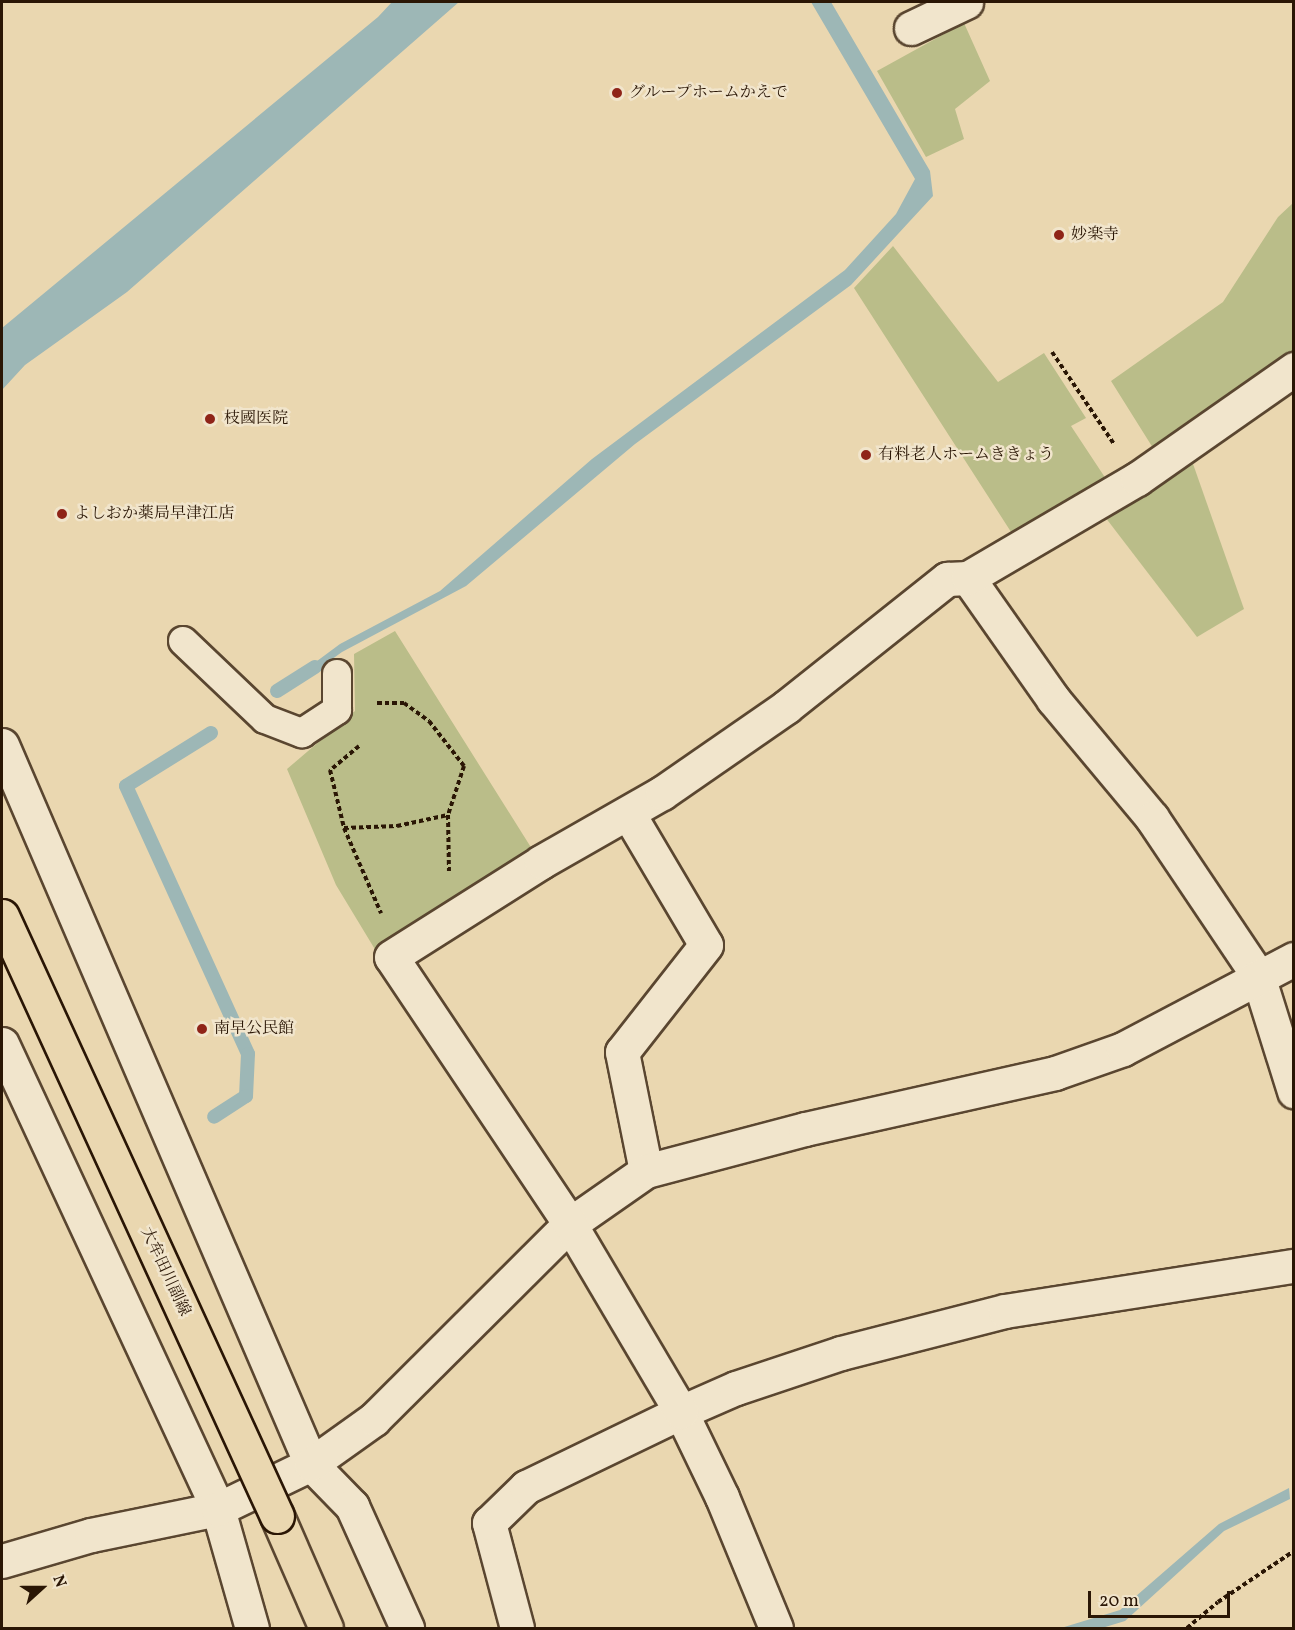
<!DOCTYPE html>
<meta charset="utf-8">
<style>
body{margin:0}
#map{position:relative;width:1295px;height:1630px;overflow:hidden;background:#ead7b0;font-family:Vollkorn,"Noto Serif JP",serif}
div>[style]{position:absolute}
.green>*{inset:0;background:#babd89}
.water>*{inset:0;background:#9db7b6}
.stream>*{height:14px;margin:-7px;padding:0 7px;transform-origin:7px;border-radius:7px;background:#9db7b6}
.path>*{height:4px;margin-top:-2px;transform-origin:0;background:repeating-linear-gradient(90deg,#2a1605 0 4.5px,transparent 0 7.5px)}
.roads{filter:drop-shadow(2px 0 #5a4630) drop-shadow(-2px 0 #5a4630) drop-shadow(0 2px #5a4630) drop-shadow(0 -2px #5a4630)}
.lane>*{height:28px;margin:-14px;padding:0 14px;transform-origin:14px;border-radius:14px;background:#f1e5cc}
.street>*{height:33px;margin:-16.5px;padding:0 16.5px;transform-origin:16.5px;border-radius:16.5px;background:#f1e5cc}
.primary>*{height:33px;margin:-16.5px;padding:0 16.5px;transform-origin:16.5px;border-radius:16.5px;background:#ead7b0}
.bridges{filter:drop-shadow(2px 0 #2a1605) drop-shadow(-2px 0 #2a1605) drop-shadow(0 2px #2a1605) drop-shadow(0 -2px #2a1605)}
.primary-bridge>*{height:33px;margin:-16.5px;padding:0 16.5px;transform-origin:16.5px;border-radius:16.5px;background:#ead7b0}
.dots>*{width:16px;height:16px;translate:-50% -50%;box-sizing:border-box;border:3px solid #f1e5cc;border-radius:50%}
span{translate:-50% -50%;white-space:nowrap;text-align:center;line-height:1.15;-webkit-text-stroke:5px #f1e5cc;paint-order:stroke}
.poi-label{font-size:16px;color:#2a1605}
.left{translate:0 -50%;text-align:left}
.street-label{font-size:16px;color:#2a1605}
.frame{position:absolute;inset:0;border:3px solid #2a1605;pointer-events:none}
.north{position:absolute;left:12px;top:1558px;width:60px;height:60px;-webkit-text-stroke:4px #f1e5cc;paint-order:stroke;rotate:69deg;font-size:16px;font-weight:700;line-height:24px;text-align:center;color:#2a1605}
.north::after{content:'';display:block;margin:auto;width:21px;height:27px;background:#2a1605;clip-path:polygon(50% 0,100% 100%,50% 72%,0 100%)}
.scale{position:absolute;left:1088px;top:1591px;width:142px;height:27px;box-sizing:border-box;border:3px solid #2a1605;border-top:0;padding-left:8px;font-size:18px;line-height:21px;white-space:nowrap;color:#2a1605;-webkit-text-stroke:4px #f1e5cc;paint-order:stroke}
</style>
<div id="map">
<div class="green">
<i style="clip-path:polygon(964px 23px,990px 81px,955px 109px,964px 139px,926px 157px,877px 71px)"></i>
<i style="clip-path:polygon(1293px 203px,1293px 354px,1153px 448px,1111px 381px,1223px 302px,1278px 217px)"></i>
<i style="clip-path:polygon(893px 246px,998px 382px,1044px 353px,1086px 418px,1071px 426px,1106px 479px,1013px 535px,854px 288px)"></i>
<i style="clip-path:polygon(1192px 461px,1244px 609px,1197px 637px,1102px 513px)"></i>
<i style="clip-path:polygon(395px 631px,532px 849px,379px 956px,336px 885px,287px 769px,355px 711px,354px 654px)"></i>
</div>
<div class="water">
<i style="clip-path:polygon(392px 2px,459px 2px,127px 292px,25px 365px,2px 390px,2px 328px,378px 17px)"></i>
<i style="clip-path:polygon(811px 2px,831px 2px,930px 171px,933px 196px,851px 285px,635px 444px,466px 586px,342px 652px,317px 670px,313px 664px,340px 644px,440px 591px,592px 459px,845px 270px,896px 214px,915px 179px)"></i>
<i style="clip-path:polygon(1289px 1488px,1290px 1499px,1224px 1531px,1125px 1621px,1102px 1628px,1061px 1628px,1120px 1610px,1219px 1524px)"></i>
</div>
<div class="stream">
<i style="left:277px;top:691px;width:45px;rotate:-32.3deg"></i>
<i style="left:211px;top:733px;width:100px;rotate:148.1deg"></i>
<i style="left:126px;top:786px;width:294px;rotate:65.5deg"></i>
<i style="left:248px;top:1054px;width:42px;rotate:92.7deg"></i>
<i style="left:246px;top:1096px;width:38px;rotate:147deg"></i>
</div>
<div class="path">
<i style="left:1052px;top:352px;width:111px;rotate:56deg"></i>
<i style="left:377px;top:703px;width:27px"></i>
<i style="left:404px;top:703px;width:31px;rotate:36deg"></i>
<i style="left:429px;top:721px;width:57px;rotate:52.1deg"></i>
<i style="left:464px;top:766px;width:52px;rotate:108.1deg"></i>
<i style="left:448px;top:815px;width:56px;rotate:89deg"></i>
<i style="left:359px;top:746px;width:38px;rotate:140deg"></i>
<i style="left:330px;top:770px;width:60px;rotate:76.4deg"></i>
<i style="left:344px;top:828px;width:93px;rotate:66.5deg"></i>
<i style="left:344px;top:828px;width:53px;rotate:-2.2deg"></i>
<i style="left:397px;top:826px;width:52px;rotate:-12.2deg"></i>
<i style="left:1187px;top:1628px;width:40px;rotate:-40deg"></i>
<i style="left:1218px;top:1602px;width:92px;rotate:-33.9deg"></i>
</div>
<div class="roads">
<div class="lane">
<i style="left:183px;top:641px;width:113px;rotate:43.6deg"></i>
<i style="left:265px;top:719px;width:40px;rotate:21deg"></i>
<i style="left:302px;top:733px;width:42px;rotate:-33.3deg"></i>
<i style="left:337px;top:710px;width:36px;rotate:-90deg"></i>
</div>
<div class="street">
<i style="left:911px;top:28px;width:61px;rotate:-25.3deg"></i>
<i style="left:968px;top:578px;width:148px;rotate:54.9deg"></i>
<i style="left:1053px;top:699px;width:155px;rotate:50.2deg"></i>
<i style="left:1152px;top:818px;width:190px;rotate:56.1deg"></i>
<i style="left:1258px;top:976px;width:121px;rotate:72.6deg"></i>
<i style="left:2px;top:745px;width:783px;rotate:66.74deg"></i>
<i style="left:311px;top:1464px;width:59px;rotate:45.7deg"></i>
<i style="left:352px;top:1506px;width:134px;rotate:65.7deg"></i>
<i style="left:628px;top:813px;width:153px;rotate:59.4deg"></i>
<i style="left:706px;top:945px;width:136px;rotate:128.1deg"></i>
<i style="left:622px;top:1052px;width:121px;rotate:78.6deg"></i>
<i style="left:2px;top:1044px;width:513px;rotate:65.08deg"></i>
<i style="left:218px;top:1509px;width:124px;rotate:74.1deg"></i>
<i style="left:2px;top:1561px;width:93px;rotate:-16.3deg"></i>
<i style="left:91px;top:1535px;width:130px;rotate:-11.6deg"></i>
<i style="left:218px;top:1509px;width:103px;rotate:-25.8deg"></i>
<i style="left:311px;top:1464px;width:77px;rotate:-35.5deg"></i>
<i style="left:374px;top:1419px;width:276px;rotate:-44.9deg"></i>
<i style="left:570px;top:1224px;width:93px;rotate:-34.9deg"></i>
<i style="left:646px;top:1171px;width:164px;rotate:-14.8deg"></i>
<i style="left:805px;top:1129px;width:256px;rotate:-12.6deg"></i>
<i style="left:1055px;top:1073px;width:72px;rotate:-19.4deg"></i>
<i style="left:1123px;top:1049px;width:193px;rotate:-27.8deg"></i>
<i style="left:517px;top:1628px;width:109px;rotate:-104.9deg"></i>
<i style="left:489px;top:1523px;width:52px;rotate:-44.2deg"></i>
<i style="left:526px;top:1487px;width:172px;rotate:-25.8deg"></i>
<i style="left:681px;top:1412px;width:60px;rotate:-23.6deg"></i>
<i style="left:736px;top:1388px;width:111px;rotate:-18.4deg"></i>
<i style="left:841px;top:1353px;width:169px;rotate:-14.4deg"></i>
<i style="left:1005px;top:1311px;width:292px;rotate:-8.9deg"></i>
<i style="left:776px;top:1628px;width:142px;rotate:-112.4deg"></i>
<i style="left:722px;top:1497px;width:94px;rotate:-115.8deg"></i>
<i style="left:681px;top:1412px;width:218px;rotate:-120.6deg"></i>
<i style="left:570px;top:1224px;width:321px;rotate:-123.8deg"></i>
<i style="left:391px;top:957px;width:178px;rotate:-32.3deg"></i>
<i style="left:541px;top:862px;width:139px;rotate:-29.7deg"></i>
<i style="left:662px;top:793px;width:151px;rotate:-34.7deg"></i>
<i style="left:786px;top:707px;width:206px;rotate:-38.5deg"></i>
<i style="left:947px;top:579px;width:21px;rotate:-3deg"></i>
<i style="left:968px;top:578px;width:196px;rotate:-30.4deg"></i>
<i style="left:1137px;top:479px;width:192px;rotate:-35deg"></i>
</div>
<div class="primary">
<i style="left:277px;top:1516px;width:122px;rotate:66.4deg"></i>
</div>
</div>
<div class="bridges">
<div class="primary-bridge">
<i style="left:2px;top:916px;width:660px;rotate:65.38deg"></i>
</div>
</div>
<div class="dots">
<i style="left:617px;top:93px;background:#8f2418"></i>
<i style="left:1059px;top:235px;background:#8f2418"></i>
<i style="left:210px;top:419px;background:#8f2418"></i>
<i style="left:866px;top:455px;background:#8f2418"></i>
<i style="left:62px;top:514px;background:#8f2418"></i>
<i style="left:202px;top:1029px;background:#8f2418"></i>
</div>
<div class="poi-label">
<span class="left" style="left:629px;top:93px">グループホームかえで</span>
<span class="left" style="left:1071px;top:235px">妙楽寺</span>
<span class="left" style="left:224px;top:419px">枝國医院</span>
<span class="left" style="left:878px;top:455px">有料老人ホームききょう</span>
<span class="left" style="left:74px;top:514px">よしおか薬局早津江店</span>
<span class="left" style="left:214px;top:1029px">南早公民館</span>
</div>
<div class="street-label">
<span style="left:165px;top:1272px;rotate:65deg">大牟田川副線</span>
</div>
<div class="frame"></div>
<div class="north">N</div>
<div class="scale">20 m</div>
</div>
